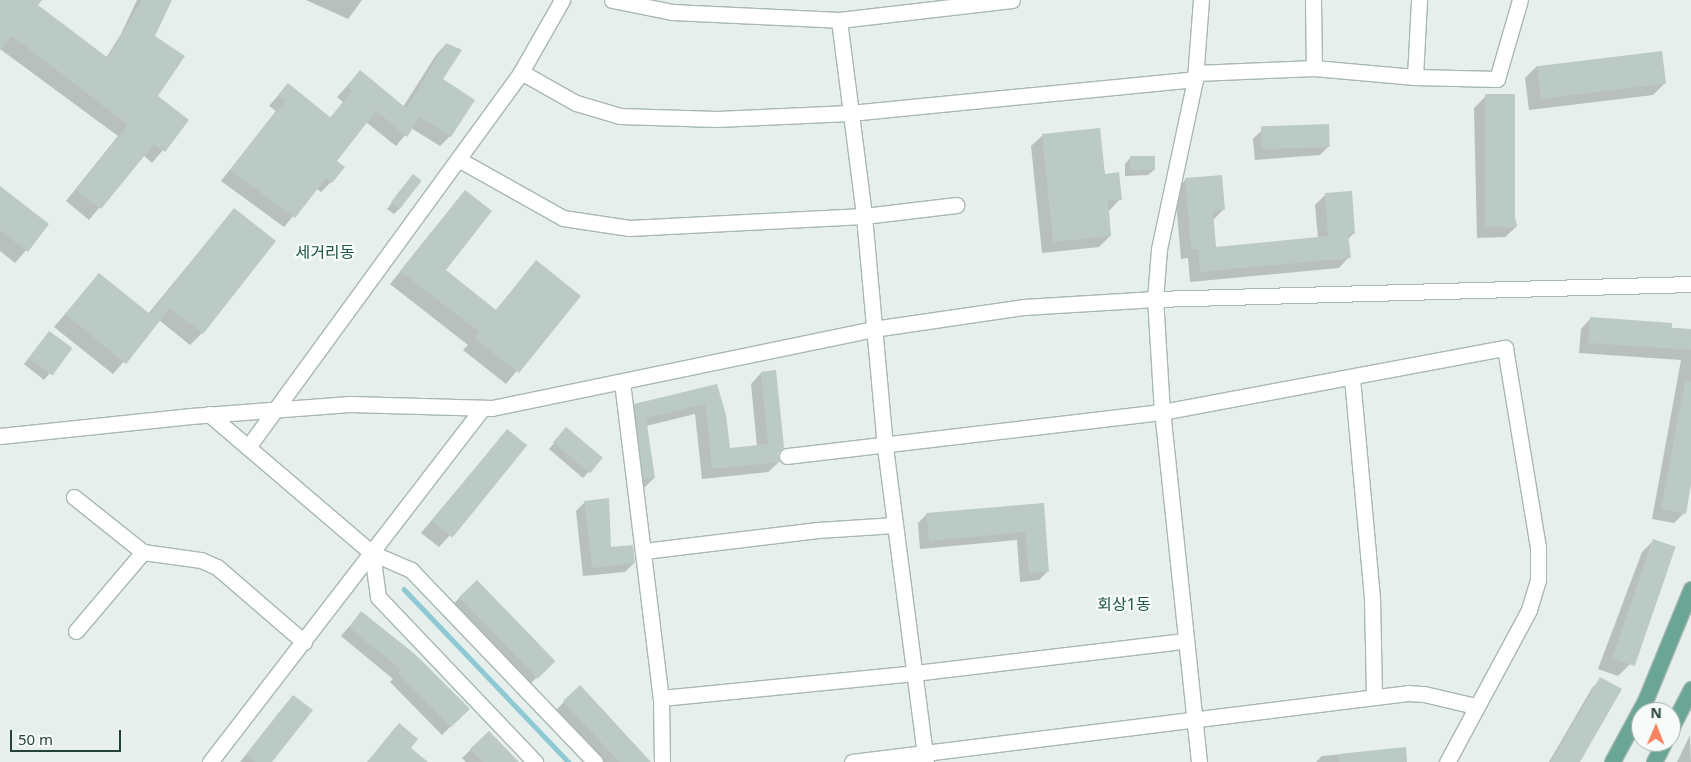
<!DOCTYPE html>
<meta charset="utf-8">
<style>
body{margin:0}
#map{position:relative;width:1691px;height:762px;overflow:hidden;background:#e6efeb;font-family:"Noto Sans","Noto Sans KR",sans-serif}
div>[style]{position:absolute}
.shadow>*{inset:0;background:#0003;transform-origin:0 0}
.stream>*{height:4.5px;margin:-2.25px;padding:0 2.25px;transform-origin:2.25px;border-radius:2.25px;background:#8ec9d4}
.building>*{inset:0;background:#bbcac4;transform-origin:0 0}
.roads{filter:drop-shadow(1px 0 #a8b8b2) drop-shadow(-1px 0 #a8b8b2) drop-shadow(0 1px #a8b8b2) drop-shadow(0 -1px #a8b8b2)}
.minor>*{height:15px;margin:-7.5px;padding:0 7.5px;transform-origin:7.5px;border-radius:7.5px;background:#fff}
.major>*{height:15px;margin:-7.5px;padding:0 7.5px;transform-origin:7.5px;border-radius:7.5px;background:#6aa596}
span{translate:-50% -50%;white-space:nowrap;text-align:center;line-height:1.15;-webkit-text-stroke:4.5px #f7fbf9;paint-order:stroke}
.neighbourhood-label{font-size:16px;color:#1f5548}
.north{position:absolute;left:1631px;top:702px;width:50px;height:50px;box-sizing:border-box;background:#f7fbf9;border:1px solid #a3b1ad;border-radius:50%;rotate:1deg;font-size:14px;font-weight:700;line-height:20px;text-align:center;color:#24423a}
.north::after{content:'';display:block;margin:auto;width:18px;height:22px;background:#f4845f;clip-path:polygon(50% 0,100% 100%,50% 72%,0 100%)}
.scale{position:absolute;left:10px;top:730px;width:111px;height:22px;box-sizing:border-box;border:2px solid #24423a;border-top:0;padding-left:6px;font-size:15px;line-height:18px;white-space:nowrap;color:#24423a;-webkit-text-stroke:4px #f7fbf9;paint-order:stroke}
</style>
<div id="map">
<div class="shadow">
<i style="clip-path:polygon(0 0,40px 0,36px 5px,106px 58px,121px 34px,137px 0,170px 0,154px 37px,156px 96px,188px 120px,152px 163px,143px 155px,89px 220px,66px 201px,118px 136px,0 49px)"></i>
<i style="clip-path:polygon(306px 0,362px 0,348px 19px)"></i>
<i style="clip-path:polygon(446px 44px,442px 80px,450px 136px,440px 146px,411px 128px,396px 146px,366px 122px,335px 161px,331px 182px,321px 192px,316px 188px,284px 227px,221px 181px,276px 111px,269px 106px,288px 84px,330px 118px,343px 102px,337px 97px,360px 72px,403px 107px,436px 55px)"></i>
<i style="clip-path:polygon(1537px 66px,1665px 83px,1653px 95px,1529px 110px,1525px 78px)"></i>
<i style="clip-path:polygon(1486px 96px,1517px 226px,1505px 237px,1477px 238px,1474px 108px)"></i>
<i style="clip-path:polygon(1262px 130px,1329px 146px,1320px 155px,1255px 160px,1253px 139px)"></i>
<i style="clip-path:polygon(1043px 135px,1104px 175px,1120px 199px,1109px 211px,1110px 236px,1099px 247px,1042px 253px,1031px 146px)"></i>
<i style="clip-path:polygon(1130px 158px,1154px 170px,1148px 175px,1125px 176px,1125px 164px)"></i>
<i style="clip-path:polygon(1186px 179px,1224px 209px,1213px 220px,1215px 248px,1318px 238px,1315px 205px,1325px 195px,1354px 233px,1347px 240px,1349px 257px,1339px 268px,1190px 282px,1188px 258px,1181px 259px,1175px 190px)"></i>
<i style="clip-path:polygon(408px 182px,399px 209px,394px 214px,387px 209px)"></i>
<i style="clip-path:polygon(0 187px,48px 225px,15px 263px,0 251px)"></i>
<i style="clip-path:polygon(465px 192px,444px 270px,495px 311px,536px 262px,579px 296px,506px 384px,463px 350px,468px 345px,390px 284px)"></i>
<i style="clip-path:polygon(234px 209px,202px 333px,190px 345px,159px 320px,113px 374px,54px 327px,99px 274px,148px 314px)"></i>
<i style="clip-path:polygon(1591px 318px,1691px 330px,1691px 477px,1684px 513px,1674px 523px,1652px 519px,1681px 360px,1579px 353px,1581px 329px)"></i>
<i style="clip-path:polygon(44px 338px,70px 349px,44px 380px,24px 364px)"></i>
<i style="clip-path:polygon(761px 373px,779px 462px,768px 472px,702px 479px,695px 414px,646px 426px,654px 478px,643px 489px,633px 489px,624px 416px,635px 405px,716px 386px,728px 450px,757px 447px,751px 384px)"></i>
<i style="clip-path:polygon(507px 430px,450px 535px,439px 547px,421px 533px)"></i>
<i style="clip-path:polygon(561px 435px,601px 458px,583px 478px,549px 449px)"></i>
<i style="clip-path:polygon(585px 502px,610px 548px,634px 563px,625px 572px,583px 576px,576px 511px)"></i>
<i style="clip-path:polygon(1043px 505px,1048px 571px,1039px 580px,1020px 582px,1017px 540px,920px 549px,918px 523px,927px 514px)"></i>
<i style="clip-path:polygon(1654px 540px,1630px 664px,1618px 676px,1598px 669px,1642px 552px)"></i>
<i style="left:477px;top:581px;width:111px;height:37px;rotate:46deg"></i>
<i style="clip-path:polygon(361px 613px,468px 709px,442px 735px,390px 682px,393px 679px,341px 636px)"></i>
<i style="clip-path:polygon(1601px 679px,1578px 762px,1549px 762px,1592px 688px)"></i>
<i style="clip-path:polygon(294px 696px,270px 762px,240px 762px,285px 705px)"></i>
<i style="clip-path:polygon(564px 702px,648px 762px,603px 762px,555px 711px)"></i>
<i style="clip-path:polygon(489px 732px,518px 762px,466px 762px,462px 758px)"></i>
<i style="clip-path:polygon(1690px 735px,1691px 762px,1677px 762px)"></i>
<i style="clip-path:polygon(1405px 748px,1406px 762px,1316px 762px,1322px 756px)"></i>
</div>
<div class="stream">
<i style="left:404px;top:589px;width:239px;rotate:46.4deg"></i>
</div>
<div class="building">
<i style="clip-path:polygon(0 0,42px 0,38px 5px,108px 58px,142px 0,172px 0,155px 36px,185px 56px,158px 96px,189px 120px,165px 152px,154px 144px,101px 209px,76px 190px,128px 125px,12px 36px,0 51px)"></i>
<i style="clip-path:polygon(446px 43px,462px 50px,443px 79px,475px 100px,451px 137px,420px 117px,407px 137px,376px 111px,337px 161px,345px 167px,332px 183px,326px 178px,295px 218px,230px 170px,285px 101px,278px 95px,288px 83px,331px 118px,352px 91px,347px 86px,360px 70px,406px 108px)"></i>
<i style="left:1662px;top:51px;width:33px;height:126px;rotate:83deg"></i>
<i style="left:1485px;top:94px;width:30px;height:133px"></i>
<i style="left:1329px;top:124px;width:23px;height:68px;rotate:88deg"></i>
<i style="clip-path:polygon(1100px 128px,1105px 174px,1119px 172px,1122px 200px,1108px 201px,1111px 236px,1053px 242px,1042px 134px)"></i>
<i style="left:1155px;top:156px;width:14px;height:25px;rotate:90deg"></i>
<i style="left:413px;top:174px;width:11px;height:36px;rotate:38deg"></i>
<i style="clip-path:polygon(1222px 175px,1225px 210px,1213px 211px,1216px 247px,1328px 236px,1325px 193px,1352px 191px,1355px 234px,1348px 234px,1351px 258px,1200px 272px,1198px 249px,1191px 249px,1185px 178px)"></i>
<i style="clip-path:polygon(0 186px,49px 224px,28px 252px,0 230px)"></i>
<i style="clip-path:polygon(465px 190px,492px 211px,446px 270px,496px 310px,536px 260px,581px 296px,519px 373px,474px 338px,479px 332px,400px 271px)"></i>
<i style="clip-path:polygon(234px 208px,276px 241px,203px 334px,170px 308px,126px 364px,65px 314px,99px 273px,150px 314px)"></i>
<i style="clip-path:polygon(1590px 317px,1672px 323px,1672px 328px,1691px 329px,1691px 350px,1588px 343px)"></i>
<i style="left:49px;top:331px;width:29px;height:34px;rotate:36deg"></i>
<i style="clip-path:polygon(776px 370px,784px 447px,778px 453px,780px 462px,712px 469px,705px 404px,646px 418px,655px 478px,643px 479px,634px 404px,717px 384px,726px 415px,730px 448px,768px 444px,761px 372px)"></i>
<i style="clip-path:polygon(1685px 381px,1691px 381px,1691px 484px,1686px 514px,1661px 509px)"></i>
<i style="left:566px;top:427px;width:48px;height:20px;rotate:40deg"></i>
<i style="left:507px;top:429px;width:26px;height:119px;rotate:39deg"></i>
<i style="clip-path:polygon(609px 498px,611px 547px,633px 545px,635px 563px,592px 568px,584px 501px)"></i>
<i style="clip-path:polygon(1044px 503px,1049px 572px,1029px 573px,1025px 532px,929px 541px,926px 513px)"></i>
<i style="left:1653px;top:539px;width:24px;height:126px;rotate:19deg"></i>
<i style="left:477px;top:580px;width:113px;height:25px;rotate:46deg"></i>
<i style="clip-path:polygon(361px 611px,416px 655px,470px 709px,451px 727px,398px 673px,401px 670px,349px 627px)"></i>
<i style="clip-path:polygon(1600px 677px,1622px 689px,1580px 762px,1551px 762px)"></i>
<i style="clip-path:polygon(580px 685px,651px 762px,619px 762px,563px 701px)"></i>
<i style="clip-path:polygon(293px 695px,313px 710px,272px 762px,255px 762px,246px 755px)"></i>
<i style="clip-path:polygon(399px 723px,418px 739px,411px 748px,428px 762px,367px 762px)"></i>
<i style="clip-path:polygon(489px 731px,519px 762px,483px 762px,470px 749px)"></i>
<i style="clip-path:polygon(1406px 747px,1407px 762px,1339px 762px,1339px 754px)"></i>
</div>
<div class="roads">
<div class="minor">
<i style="left:612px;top:0;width:61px;rotate:11.3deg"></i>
<i style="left:672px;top:12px;width:167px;rotate:2.7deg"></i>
<i style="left:839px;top:20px;width:174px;rotate:-6.6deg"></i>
<i style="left:1313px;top:0;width:68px;rotate:89.2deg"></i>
<i style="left:839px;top:20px;width:198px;rotate:82.7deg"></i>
<i style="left:864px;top:216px;width:232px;rotate:84.8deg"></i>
<i style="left:885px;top:447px;width:318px;rotate:82.6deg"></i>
<i style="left:521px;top:72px;width:63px;rotate:29.4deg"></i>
<i style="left:576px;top:103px;width:46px;rotate:16.5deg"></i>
<i style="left:620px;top:116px;width:97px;rotate:1.8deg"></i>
<i style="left:717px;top:119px;width:133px;rotate:-2.6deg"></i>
<i style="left:850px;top:113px;width:347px;rotate:-5.6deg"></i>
<i style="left:1196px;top:73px;width:118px;rotate:-2.4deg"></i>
<i style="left:1314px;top:68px;width:101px;rotate:5.1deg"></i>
<i style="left:1415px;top:77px;width:82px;rotate:1.4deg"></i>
<i style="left:1497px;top:79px;width:82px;rotate:-73.8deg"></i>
<i style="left:1415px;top:77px;width:77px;rotate:-87deg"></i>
<i style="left:458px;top:159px;width:120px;rotate:29.3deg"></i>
<i style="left:563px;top:218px;width:67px;rotate:8.6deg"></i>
<i style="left:629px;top:228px;width:235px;rotate:-2.9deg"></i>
<i style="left:864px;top:216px;width:93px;rotate:-6.8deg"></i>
<i style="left:1352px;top:378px;width:222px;rotate:84.8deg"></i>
<i style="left:1372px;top:599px;width:98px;rotate:88.8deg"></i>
<i style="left:622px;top:382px;width:318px;rotate:83deg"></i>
<i style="left:661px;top:698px;width:64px;rotate:89.1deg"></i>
<i style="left:209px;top:414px;width:214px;rotate:40.5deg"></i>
<i style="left:372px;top:553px;width:43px;rotate:23.6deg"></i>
<i style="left:411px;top:570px;width:266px;rotate:46.2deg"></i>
<i style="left:0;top:436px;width:192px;rotate:-6deg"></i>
<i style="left:191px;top:416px;width:159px;rotate:-4.3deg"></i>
<i style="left:350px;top:404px;width:142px;rotate:1.6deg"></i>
<i style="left:492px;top:408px;width:389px;rotate:-11.7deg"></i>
<i style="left:873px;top:329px;width:153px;rotate:-8.3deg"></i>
<i style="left:1024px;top:307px;width:131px;rotate:-3.5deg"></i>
<i style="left:1155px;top:299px;width:536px;rotate:-1.6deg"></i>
<i style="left:248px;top:447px;width:464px;rotate:-53.9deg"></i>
<i style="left:521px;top:72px;width:83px;rotate:-60.3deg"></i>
<i style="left:787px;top:456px;width:378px;rotate:-6.7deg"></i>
<i style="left:1162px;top:412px;width:349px;rotate:-10.6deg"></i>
<i style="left:1505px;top:348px;width:202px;rotate:80.6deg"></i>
<i style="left:1538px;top:547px;width:33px;rotate:90deg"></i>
<i style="left:1538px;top:580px;width:31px;rotate:107deg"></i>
<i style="left:1529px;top:610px;width:173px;rotate:118.3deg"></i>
<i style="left:74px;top:497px;width:88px;rotate:38.6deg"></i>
<i style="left:143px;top:552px;width:59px;rotate:7.9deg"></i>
<i style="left:201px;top:560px;width:17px;rotate:24deg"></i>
<i style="left:217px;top:567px;width:115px;rotate:40.8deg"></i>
<i style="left:644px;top:551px;width:175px;rotate:-6.9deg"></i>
<i style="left:818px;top:530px;width:77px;rotate:-3.7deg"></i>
<i style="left:372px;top:553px;width:44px;rotate:82.2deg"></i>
<i style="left:378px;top:597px;width:228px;rotate:46.4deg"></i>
<i style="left:76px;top:631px;width:104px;rotate:-49.7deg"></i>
<i style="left:661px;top:698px;width:255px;rotate:-5.6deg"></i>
<i style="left:915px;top:673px;width:272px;rotate:-6.8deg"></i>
<i style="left:210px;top:762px;width:446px;rotate:-52.4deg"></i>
<i style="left:852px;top:762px;width:560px;rotate:-7.07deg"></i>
<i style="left:1408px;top:693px;width:16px;rotate:4deg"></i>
<i style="left:1424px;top:694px;width:52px;rotate:13.2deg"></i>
<i style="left:1199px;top:762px;width:352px;rotate:-96deg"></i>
<i style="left:1162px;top:412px;width:113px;rotate:-93.5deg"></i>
<i style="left:1155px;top:299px;width:50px;rotate:-85.4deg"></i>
<i style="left:1159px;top:249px;width:174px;rotate:-78deg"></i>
<i style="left:1195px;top:79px;width:79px;rotate:-85.7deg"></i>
</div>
<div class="major">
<i style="left:1671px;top:728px;width:44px;rotate:-62.9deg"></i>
<i style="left:1612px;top:762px;width:69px;rotate:-61.6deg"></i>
<i style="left:1645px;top:701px;width:121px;rotate:-67.7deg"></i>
<i style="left:1654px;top:762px;width:22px;rotate:-63deg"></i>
</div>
</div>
<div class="neighbourhood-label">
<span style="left:325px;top:252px">세거리동</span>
<span style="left:1124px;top:604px">회상1동</span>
</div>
<div class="north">N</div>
<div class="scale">50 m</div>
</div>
